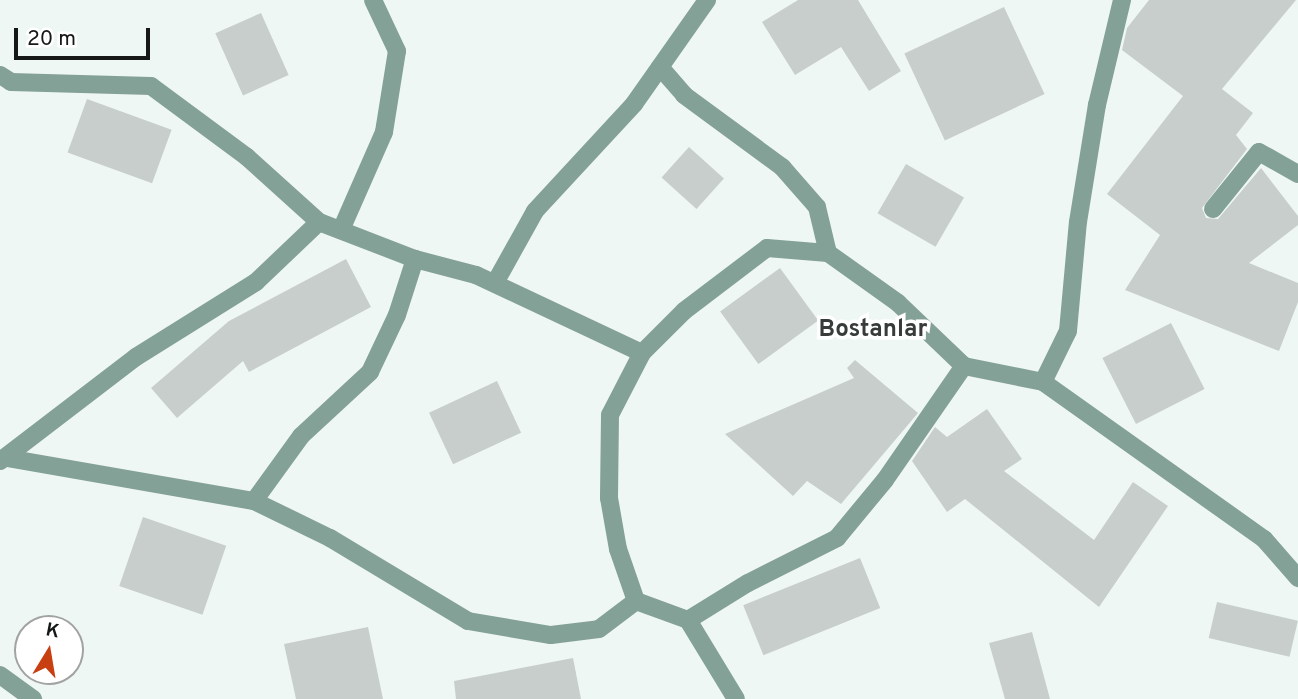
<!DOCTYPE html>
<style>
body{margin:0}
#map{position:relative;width:1298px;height:699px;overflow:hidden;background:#eff7f4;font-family:Overpass,sans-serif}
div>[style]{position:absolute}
.building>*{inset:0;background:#c8cecc;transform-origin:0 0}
.street>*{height:18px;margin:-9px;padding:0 9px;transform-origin:9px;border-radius:9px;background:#84a197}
span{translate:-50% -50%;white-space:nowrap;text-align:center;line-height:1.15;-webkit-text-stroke:7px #fff;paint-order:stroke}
.quarter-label{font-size:24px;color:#373c3a;font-weight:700}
.north{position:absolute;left:14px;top:615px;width:70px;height:70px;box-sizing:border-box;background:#fff;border:2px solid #a1a3a2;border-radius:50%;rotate:11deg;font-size:19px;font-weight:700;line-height:28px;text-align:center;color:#151817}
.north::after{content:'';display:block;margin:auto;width:24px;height:32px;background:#c84012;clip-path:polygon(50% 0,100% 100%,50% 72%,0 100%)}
.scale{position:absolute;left:14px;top:28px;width:136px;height:32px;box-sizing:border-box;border:4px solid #151817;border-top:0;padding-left:9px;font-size:21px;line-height:24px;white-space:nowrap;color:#151817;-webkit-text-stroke:5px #fff;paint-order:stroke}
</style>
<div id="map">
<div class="building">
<i style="clip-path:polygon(798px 0,858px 0,901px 71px,869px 91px,841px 47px,795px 75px,762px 22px)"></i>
<i style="clip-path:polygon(1149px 0,1296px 0,1222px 89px,1253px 113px,1236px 135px,1247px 149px,1202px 208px,1206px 218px,1218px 219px,1261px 168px,1298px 216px,1298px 225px,1249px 263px,1298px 283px,1298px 302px,1279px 351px,1125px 290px,1160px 235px,1107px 194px,1183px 96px,1122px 50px,1127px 28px)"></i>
<i style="left:1004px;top:7px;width:96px;height:110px;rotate:65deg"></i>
<i style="left:261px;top:13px;width:68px;height:50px;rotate:66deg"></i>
<i style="left:87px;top:99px;width:90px;height:57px;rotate:20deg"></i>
<i style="left:689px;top:147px;width:47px;height:41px;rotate:42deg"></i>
<i style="left:906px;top:164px;width:67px;height:57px;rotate:30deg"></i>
<i style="clip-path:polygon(346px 259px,371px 307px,249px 372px,243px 361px,177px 418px,151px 388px,229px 321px)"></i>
<i style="left:780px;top:268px;width:65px;height:74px;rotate:54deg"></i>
<i style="left:1171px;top:323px;width:74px;height:77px;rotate:63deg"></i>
<i style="clip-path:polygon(855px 360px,918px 413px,841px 504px,807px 481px,793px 496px,725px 434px,854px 378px,847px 368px)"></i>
<i style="left:497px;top:381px;width:57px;height:75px;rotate:65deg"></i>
<i style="clip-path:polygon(987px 409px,1022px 459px,1004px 471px,1094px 540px,1133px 482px,1168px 506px,1099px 607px,965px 499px,947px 512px,912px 461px,935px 427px,947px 437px)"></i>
<i style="left:143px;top:517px;width:88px;height:73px;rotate:19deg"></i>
<i style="left:860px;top:558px;width:54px;height:126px;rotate:68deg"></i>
<i style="left:1217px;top:602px;width:83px;height:37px;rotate:13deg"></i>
<i style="clip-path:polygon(368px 627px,383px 699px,296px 699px,284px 644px)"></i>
<i style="clip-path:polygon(1032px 632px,1050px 699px,1005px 699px,989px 643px)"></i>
<i style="clip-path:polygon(573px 658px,581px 699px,456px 699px,454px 681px)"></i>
</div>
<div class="street">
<i style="left:660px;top:67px;width:37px;rotate:49deg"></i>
<i style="left:684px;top:95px;width:122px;rotate:36.3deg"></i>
<i style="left:782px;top:167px;width:53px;rotate:48.8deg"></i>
<i style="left:817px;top:207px;width:47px;rotate:76.6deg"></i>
<i style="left:0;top:75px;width:13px;rotate:32deg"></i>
<i style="left:11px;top:82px;width:140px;rotate:1.6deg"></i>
<i style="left:151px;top:86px;width:119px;rotate:36.5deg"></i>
<i style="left:247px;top:157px;width:97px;rotate:42.1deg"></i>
<i style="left:319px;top:222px;width:103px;rotate:21.1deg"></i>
<i style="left:415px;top:259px;width:63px;rotate:14.7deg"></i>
<i style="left:476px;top:275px;width:183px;rotate:25.2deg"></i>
<i style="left:642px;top:353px;width:70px;rotate:117.3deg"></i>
<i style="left:610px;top:415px;width:83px;rotate:90.7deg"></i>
<i style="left:609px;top:498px;width:52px;rotate:80deg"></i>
<i style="left:618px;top:549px;width:55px;rotate:70.9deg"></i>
<i style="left:636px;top:601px;width:55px;rotate:20.1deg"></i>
<i style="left:688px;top:620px;width:92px;rotate:58.7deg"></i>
<i style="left:1213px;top:209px;width:73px;rotate:-51.1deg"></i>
<i style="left:1259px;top:152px;width:45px;rotate:29.4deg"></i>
<i style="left:341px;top:230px;width:107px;rotate:-66.3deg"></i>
<i style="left:384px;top:132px;width:82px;rotate:-80.9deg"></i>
<i style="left:397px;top:51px;width:56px;rotate:-115.2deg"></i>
<i style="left:495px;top:283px;width:82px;rotate:-60.9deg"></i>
<i style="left:535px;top:211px;width:146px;rotate:-47.2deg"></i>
<i style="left:634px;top:104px;width:127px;rotate:-54.9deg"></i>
<i style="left:642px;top:353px;width:59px;rotate:-45deg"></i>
<i style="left:684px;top:311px;width:104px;rotate:-37.2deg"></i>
<i style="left:767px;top:248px;width:61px;rotate:4.7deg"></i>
<i style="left:828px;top:253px;width:86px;rotate:35.5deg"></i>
<i style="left:898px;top:303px;width:91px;rotate:43.7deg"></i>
<i style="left:964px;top:366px;width:81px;rotate:11.4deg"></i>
<i style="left:1043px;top:382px;width:271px;rotate:35.4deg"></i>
<i style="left:1264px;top:539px;width:52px;rotate:48.9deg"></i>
<i style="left:1043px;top:382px;width:57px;rotate:-63.9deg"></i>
<i style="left:1068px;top:331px;width:109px;rotate:-84.8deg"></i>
<i style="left:1078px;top:222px;width:119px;rotate:-80.8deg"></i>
<i style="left:1097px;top:105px;width:108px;rotate:-76.6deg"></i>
<i style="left:7px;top:458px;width:251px;rotate:9.9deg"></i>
<i style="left:254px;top:501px;width:80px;rotate:-54.1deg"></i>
<i style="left:301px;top:436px;width:94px;rotate:-42.8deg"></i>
<i style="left:370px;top:372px;width:63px;rotate:-64.7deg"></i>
<i style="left:397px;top:315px;width:59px;rotate:-72.2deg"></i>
<i style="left:0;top:461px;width:171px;rotate:-37.4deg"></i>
<i style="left:136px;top:357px;width:142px;rotate:-32deg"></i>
<i style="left:256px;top:282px;width:87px;rotate:-43.6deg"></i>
<i style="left:254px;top:501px;width:85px;rotate:26deg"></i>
<i style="left:330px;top:538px;width:161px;rotate:31deg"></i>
<i style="left:468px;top:621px;width:84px;rotate:9.6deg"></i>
<i style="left:551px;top:635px;width:48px;rotate:-7.1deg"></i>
<i style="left:599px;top:629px;width:46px;rotate:-37.1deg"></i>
<i style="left:688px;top:620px;width:70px;rotate:-31.7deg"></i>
<i style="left:748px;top:583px;width:100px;rotate:-26.8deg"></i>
<i style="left:837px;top:538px;width:75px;rotate:-50.4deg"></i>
<i style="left:885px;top:480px;width:139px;rotate:-55.3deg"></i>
<i style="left:0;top:675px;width:41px;rotate:36deg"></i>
</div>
<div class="quarter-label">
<span style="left:873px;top:331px">Bostanlar</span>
</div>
<div class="north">K</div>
<div class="scale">20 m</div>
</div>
